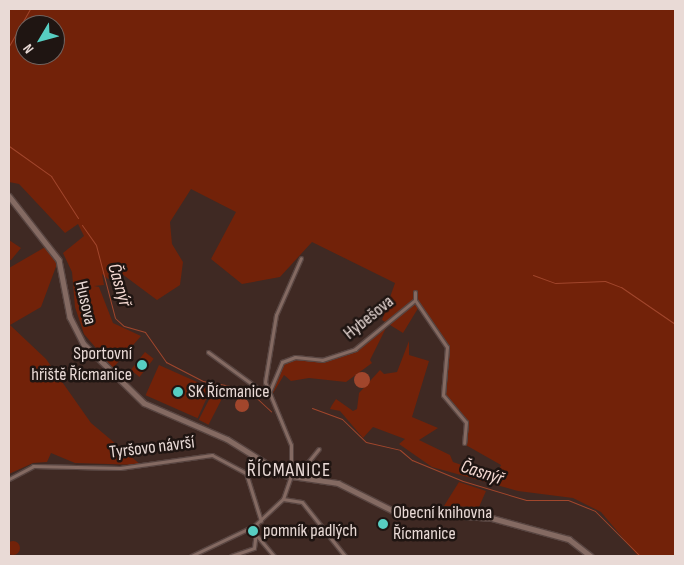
<!DOCTYPE html>
<meta charset="utf-8">
<style>
body{margin:0}
#map{position:relative;width:684px;height:565px;overflow:hidden;background:#3f2923;font-family:"Sofia Sans Condensed",sans-serif}
div>[style]{position:absolute}
.green>*{inset:0;background:#722209;transform-origin:0 0}
.round{border-radius:50%}
.water>*{inset:0;background:#a1462c}
.stream>*{height:1px;margin:-0.5px;padding:0 0.5px;transform-origin:0.5px;border-radius:0.5px;background:#a1462c}
.roads{filter:drop-shadow(1px 0 #584541) drop-shadow(-1px 0 #584541) drop-shadow(0 1px #584541) drop-shadow(0 -1px #584541)}
.street>*{height:3px;margin:-1.5px;padding:0 1.5px;transform-origin:1.5px;border-radius:1.5px;background:#846a62}
.secondary>*{height:4.5px;margin:-2.25px;padding:0 2.25px;transform-origin:2.25px;border-radius:2.25px;background:#846a62}
.dots>*{width:14px;height:14px;translate:-50% -50%;box-sizing:border-box;border:2px solid #1f1512;border-radius:50%}
span{translate:-50% -50%;white-space:nowrap;text-align:center;line-height:1.15;-webkit-text-stroke:5px #1f1512;paint-order:stroke}
.street-label{font-size:18px;color:#e9dad6}
.poi-label{font-size:18px;color:#e9dad6}
.right{translate:-100% -50%;text-align:right}
.left{translate:0 -50%;text-align:left}
.water-label{font-size:19px;color:#f4d9d2;font-style:italic}
.quarter-label{font-size:20px;color:#e9dad6;letter-spacing:1px}
.frame{position:absolute;inset:0;border:10px solid #e9dad6;pointer-events:none}
.north{position:absolute;left:15px;top:15px;width:50px;height:50px;box-sizing:border-box;background:#1f1512;border:1px solid #706460;border-radius:50%;rotate:233deg;font-size:14px;font-weight:700;line-height:20px;text-align:center;color:#e9dad6}
.north::after{content:'';display:block;margin:auto;width:18px;height:22px;background:#57cec2;clip-path:polygon(50% 0,100% 100%,50% 72%,0 100%)}
</style>
<div id="map">
<div class="green">
<i style="clip-path:polygon(evenodd,9px 9px,675px 9px,675px 556px,638px 556px,601px 512px,573px 498px,518px 491px,432px 467px,399px 444px,405px 439px,373px 427px,363px 438px,340px 411px,330px 409px,332px 405px,336px 399px,353px 411px,357px 409px,359px 393px,380px 370px,384px 374px,397px 372px,409px 341px,409px 355px,429px 361px,412px 417px,438px 428px,419px 440px,450px 455px,453px 462px,496px 477px,501px 465px,464px 444px,468px 422px,445px 396px,448px 345px,420px 305px,403px 333px,382px 320px,395px 283px,312px 242px,280px 277px,242px 284px,211px 259px,236px 212px,191px 189px,170px 222px,172px 244px,183px 262px,180px 285px,157px 300px,118px 271px,108px 279px,102px 274px,104px 285px,94px 286px,99px 287px,113px 323px,141px 336px,113px 368px,84px 334px,75px 307px,72px 272px,63px 253px,84px 236px,78px 224px,65px 233px,19px 184px,9px 182px,9px 9px,25px 25px,55px 25px,55px 55px,25px 55px,25px 25px)"></i>
<i style="clip-path:polygon(9px 240px,21px 248px,11px 260px,9px 260px)"></i>
<i style="clip-path:polygon(47px 246px,57px 264px,41px 307px,10px 325px,46px 359px,91px 423px,141px 465px,75px 463px,51px 453px,47px 462px,33px 463px,9px 474px,9px 268px)"></i>
<i style="clip-path:polygon(387px 326px,370px 360px,372px 363px,346px 382px,309px 378px,291px 381px,284px 375px,272px 395px,283px 364px,288px 360px,339px 358px)"></i>
<i style="left:145px;top:352px;width:11px;height:23px;rotate:38deg"></i>
<i style="left:159px;top:365px;width:57px;height:33px;rotate:24deg"></i>
<i style="left:216px;top:386px;width:11px;height:38px;rotate:27deg"></i>
<i style="clip-path:polygon(459px 482px,486px 491px,479px 507px,444px 506px)"></i>
<i class="round" style="left:6px;top:541px;width:14px;height:14px"></i>
</div>
<div class="water">
<i class="round" style="left:354px;top:372px;width:16px;height:16px"></i>
<i class="round" style="left:235px;top:398px;width:14px;height:14px"></i>
</div>
<div class="stream">
<i style="left:9px;top:46px;width:43px;rotate:-60.4deg"></i>
<i style="left:9px;top:146px;width:52px;rotate:35.5deg"></i>
<i style="left:51px;top:176px;width:50px;rotate:57.3deg"></i>
<i style="left:82px;top:225px;width:24px;rotate:55deg"></i>
<i style="left:96px;top:245px;width:75px;rotate:75.4deg"></i>
<i style="left:115px;top:318px;width:12px;rotate:42deg"></i>
<i style="left:124px;top:326px;width:22px;rotate:16deg"></i>
<i style="left:145px;top:332px;width:37px;rotate:55deg"></i>
<i style="left:166px;top:362px;width:42px;rotate:27.2deg"></i>
<i style="left:203px;top:381px;width:45px;rotate:10.3deg"></i>
<i style="left:247px;top:389px;width:33px;rotate:43deg"></i>
<i style="left:533px;top:275px;width:23px;rotate:20deg"></i>
<i style="left:555px;top:283px;width:50px;rotate:-2.3deg"></i>
<i style="left:605px;top:281px;width:17px;rotate:21deg"></i>
<i style="left:621px;top:287px;width:65px;rotate:34.4deg"></i>
<i style="left:312px;top:408px;width:32px;rotate:20deg"></i>
<i style="left:342px;top:419px;width:33px;rotate:44deg"></i>
<i style="left:366px;top:442px;width:35px;rotate:13deg"></i>
<i style="left:400px;top:450px;width:16px;rotate:40deg"></i>
<i style="left:412px;top:460px;width:55px;rotate:22.4deg"></i>
<i style="left:463px;top:481px;width:66px;rotate:16.8deg"></i>
<i style="left:526px;top:500px;width:42px"></i>
<i style="left:568px;top:500px;width:29px;rotate:22deg"></i>
<i style="left:595px;top:511px;width:64px;rotate:45deg"></i>
</div>
<div class="roads">
<div class="street">
<i style="left:415px;top:300px;width:57px;rotate:55.8deg"></i>
<i style="left:447px;top:347px;width:48px;rotate:94.8deg"></i>
<i style="left:443px;top:395px;width:35px;rotate:50deg"></i>
<i style="left:466px;top:422px;width:21px;rotate:95deg"></i>
<i style="left:208px;top:352px;width:73px;rotate:36.1deg"></i>
<i style="left:268px;top:395px;width:36px;rotate:-67deg"></i>
<i style="left:282px;top:362px;width:14px;rotate:-21deg"></i>
<i style="left:295px;top:357px;width:27px;rotate:6deg"></i>
<i style="left:322px;top:360px;width:35px;rotate:-18deg"></i>
<i style="left:355px;top:349px;width:77px;rotate:-39.2deg"></i>
<i style="left:415px;top:300px;width:8px;rotate:-90deg"></i>
<i style="left:296px;top:477px;width:36px;rotate:-51deg"></i>
<i style="left:9px;top:479px;width:27px;rotate:-28deg"></i>
<i style="left:33px;top:466px;width:87px;rotate:1.3deg"></i>
<i style="left:120px;top:468px;width:93px;rotate:-8deg"></i>
<i style="left:212px;top:455px;width:38px;rotate:28deg"></i>
<i style="left:246px;top:473px;width:50px;rotate:72.6deg"></i>
<i style="left:283px;top:499px;width:19px;rotate:9deg"></i>
<i style="left:302px;top:502px;width:69px;rotate:51.5deg"></i>
<i style="left:258px;top:537px;width:25px;rotate:50deg"></i>
<i style="left:191px;top:556px;width:70px;rotate:-25.5deg"></i>
<i style="left:254px;top:526px;width:40px;rotate:-43deg"></i>
<i style="left:283px;top:499px;width:24px;rotate:-71deg"></i>
<i style="left:291px;top:476px;width:31px;rotate:-90deg"></i>
<i style="left:291px;top:445px;width:68px;rotate:-112.4deg"></i>
<i style="left:265px;top:382px;width:68px;rotate:-80.7deg"></i>
<i style="left:276px;top:315px;width:62px;rotate:-66.3deg"></i>
<i style="left:231px;top:556px;width:24px;rotate:-19deg"></i>
<i style="left:254px;top:548px;width:23px;rotate:-83deg"></i>
</div>
<div class="secondary">
<i style="left:9px;top:196px;width:81px;rotate:52deg"></i>
<i style="left:59px;top:260px;width:58px;rotate:79.1deg"></i>
<i style="left:70px;top:317px;width:30px;rotate:63deg"></i>
<i style="left:84px;top:344px;width:84px;rotate:44.5deg"></i>
<i style="left:144px;top:403px;width:90px;rotate:23.4deg"></i>
<i style="left:227px;top:439px;width:68px;rotate:31.8deg"></i>
<i style="left:285px;top:475px;width:54px;rotate:8.6deg"></i>
<i style="left:338px;top:483px;width:63px;rotate:26.6deg"></i>
<i style="left:394px;top:511px;width:98px;rotate:4.1deg"></i>
<i style="left:492px;top:518px;width:80px;rotate:15.3deg"></i>
<i style="left:569px;top:539px;width:28px;rotate:38deg"></i>
</div>
</div>
<div class="dots">
<i style="left:142px;top:365px;background:#57cec2"></i>
<i style="left:178px;top:392px;background:#57cec2"></i>
<i style="left:383px;top:524px;background:#57cec2"></i>
<i style="left:253px;top:531px;background:#57cec2"></i>
</div>
<div class="street-label">
<span style="left:85px;top:303px;rotate:77deg">Husova</span>
<span style="left:369px;top:318px;rotate:-39deg">Hybešova</span>
<span style="left:152px;top:448px;rotate:-7deg">Tyršovo návrší</span>
</div>
<div class="poi-label">
<span class="right" style="left:132px;top:365px">Sportovní<br>hřiště Řícmanice</span>
<span class="left" style="left:188px;top:392px">SK Řícmanice</span>
<span class="left" style="left:393px;top:524px">Obecní knihovna<br>Řícmanice</span>
<span class="left" style="left:263px;top:531px">pomník padlých</span>
</div>
<div class="water-label">
<span style="left:119px;top:285px;rotate:74deg">Časnýř</span>
<span style="left:482px;top:473px;rotate:18deg">Časnýř</span>
</div>
<div class="quarter-label">
<span style="left:289px;top:470px">ŘÍCMANICE</span>
</div>
<div class="frame"></div>
<div class="north">N</div>
</div>
